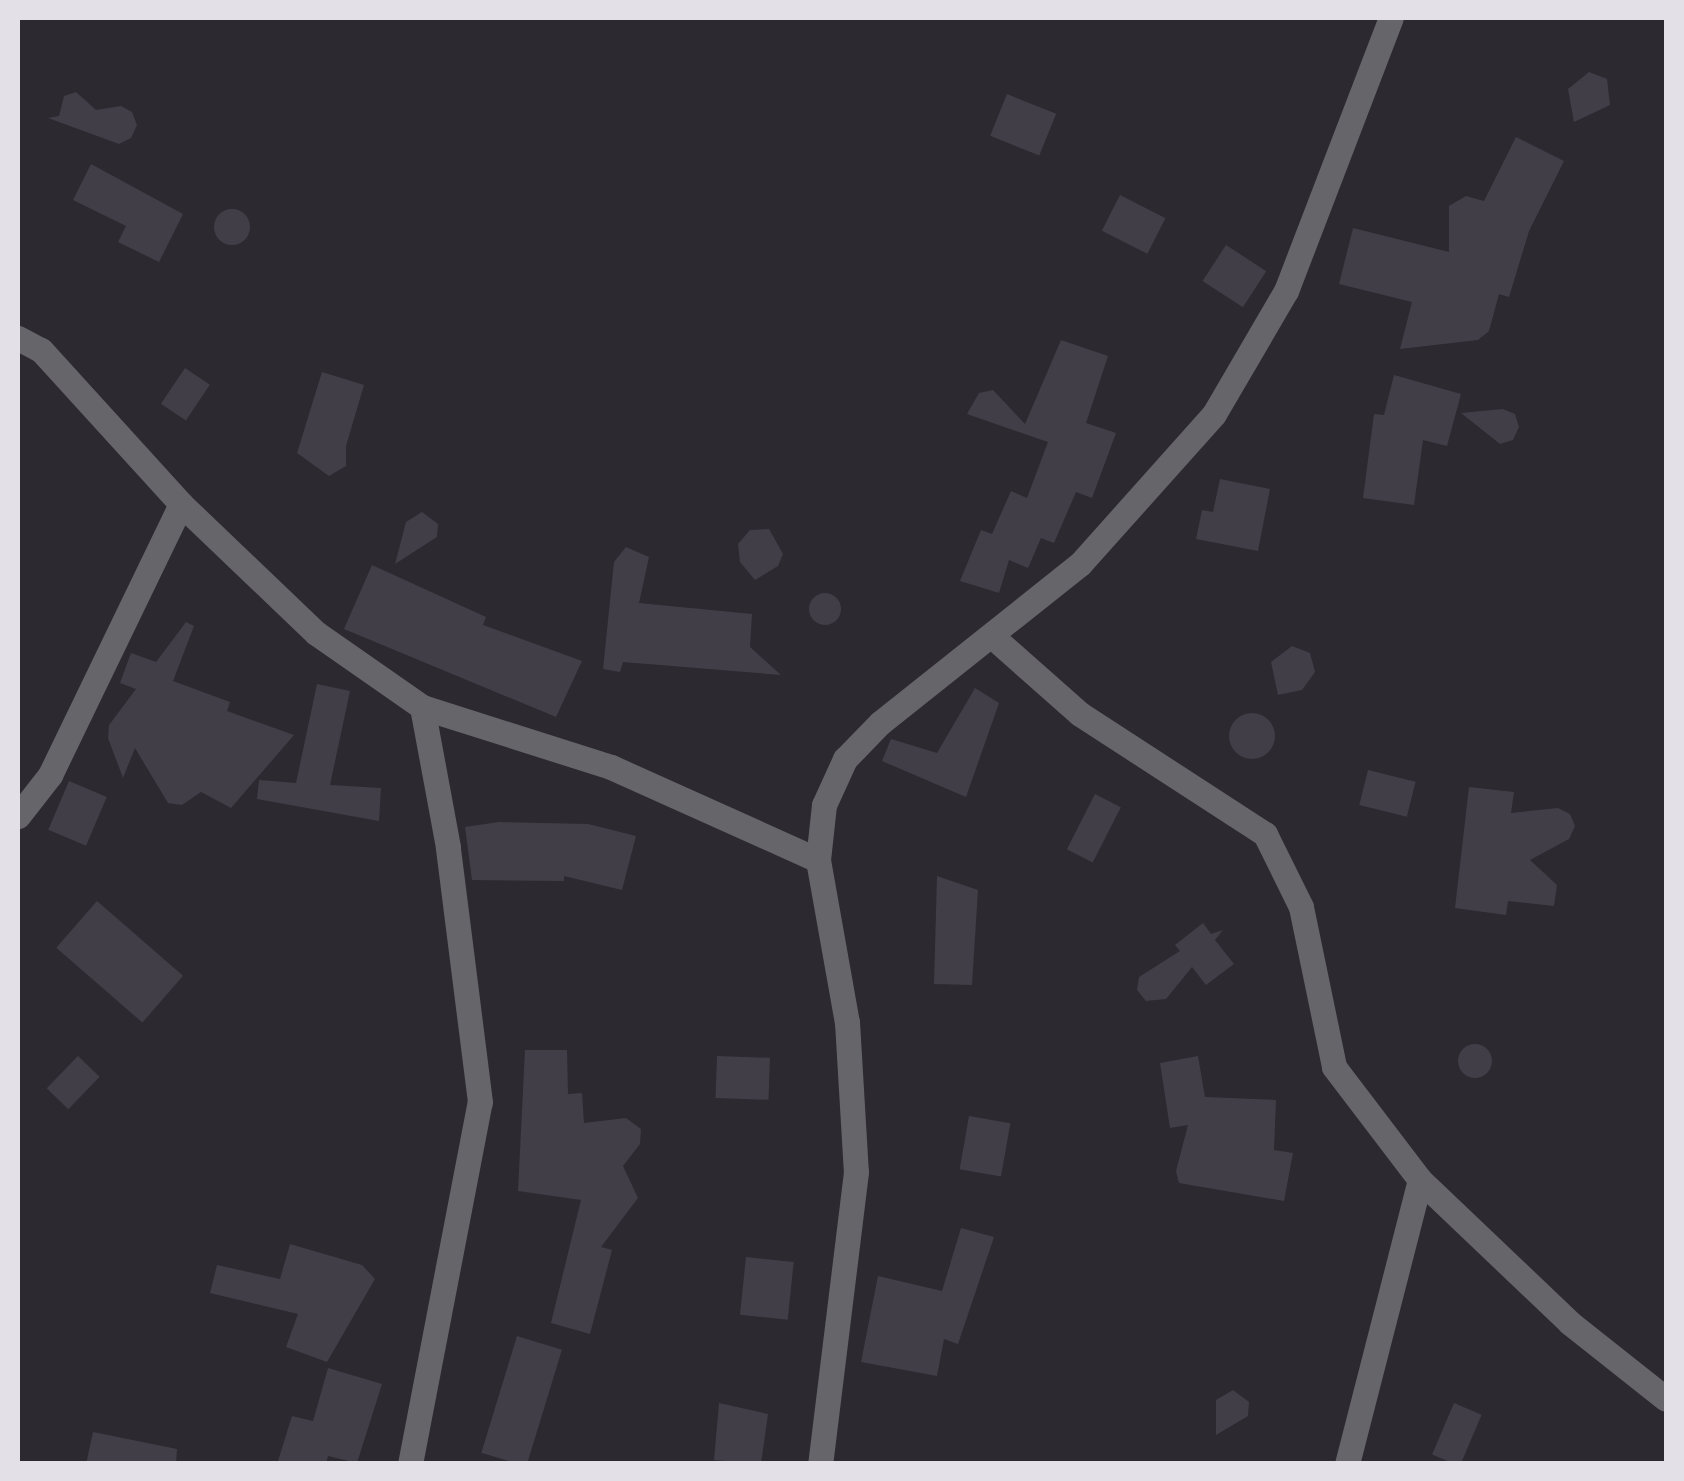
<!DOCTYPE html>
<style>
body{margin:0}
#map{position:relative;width:1684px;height:1481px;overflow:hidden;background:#2c2931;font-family:"Varela Round",sans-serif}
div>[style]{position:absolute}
.building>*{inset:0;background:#413e47;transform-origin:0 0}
.round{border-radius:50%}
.minor>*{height:25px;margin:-12.5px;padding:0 12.5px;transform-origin:12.5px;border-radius:12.5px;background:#666569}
.tertiary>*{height:25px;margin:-12.5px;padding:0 12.5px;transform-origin:12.5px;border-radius:12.5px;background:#666569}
span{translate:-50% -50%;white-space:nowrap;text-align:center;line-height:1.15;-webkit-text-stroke:8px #141216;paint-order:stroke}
.frame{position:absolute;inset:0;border:20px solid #e3e1e7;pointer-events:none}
</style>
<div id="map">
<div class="building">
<i style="clip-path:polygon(1589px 72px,1607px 79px,1610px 105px,1574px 122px,1568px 89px)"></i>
<i style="clip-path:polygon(76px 92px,96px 110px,121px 106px,132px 112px,137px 125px,131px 138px,119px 144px,48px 118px,59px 116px,64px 96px)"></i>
<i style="left:1007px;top:94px;width:53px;height:45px;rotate:22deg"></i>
<i style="clip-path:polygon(1516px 137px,1564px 161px,1529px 231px,1509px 297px,1499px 294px,1489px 331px,1478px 340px,1400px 349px,1412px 302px,1339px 284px,1353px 228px,1449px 252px,1449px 206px,1466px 196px,1484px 201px)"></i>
<i style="clip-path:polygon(91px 164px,183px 214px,159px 262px,118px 242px,126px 226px,73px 200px)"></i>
<i style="left:1120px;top:195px;width:51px;height:40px;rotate:27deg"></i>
<i class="round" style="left:214px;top:209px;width:36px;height:36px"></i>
<i style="left:1226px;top:245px;width:48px;height:43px;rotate:33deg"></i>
<i style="clip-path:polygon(1061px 340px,1108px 356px,1086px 423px,1116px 433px,1092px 498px,1076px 492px,1054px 543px,1041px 538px,1028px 568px,1009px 560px,999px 593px,960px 581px,981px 530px,992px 534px,1011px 491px,1027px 498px,1048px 442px,967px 414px,979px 393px,993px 390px,1025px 424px)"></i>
<i style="left:185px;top:368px;width:30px;height:43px;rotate:34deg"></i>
<i style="clip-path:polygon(322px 372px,364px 385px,346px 446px,346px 466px,329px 476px,297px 453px)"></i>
<i style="clip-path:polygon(1394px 375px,1461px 394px,1447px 446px,1423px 440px,1414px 505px,1363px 498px,1374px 414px,1384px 415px)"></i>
<i style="clip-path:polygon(1503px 409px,1515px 414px,1519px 427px,1513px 440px,1500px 444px,1461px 413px)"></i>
<i style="clip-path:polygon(1220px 479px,1270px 489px,1258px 551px,1196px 539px,1202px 510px,1213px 512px)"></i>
<i style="clip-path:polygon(422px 512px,438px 524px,437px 537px,395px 564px,406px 522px)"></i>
<i style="clip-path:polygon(769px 529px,783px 554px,778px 566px,755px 580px,740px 562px,738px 544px,750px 530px)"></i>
<i style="clip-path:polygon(626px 547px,649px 557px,639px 603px,752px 614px,750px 647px,781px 675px,623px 662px,620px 672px,603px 669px,614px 562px)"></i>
<i style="clip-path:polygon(372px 565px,486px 617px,483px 625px,582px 661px,556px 717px,344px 629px)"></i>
<i class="round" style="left:809px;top:593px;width:32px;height:32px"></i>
<i style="clip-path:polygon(186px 622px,194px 626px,173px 681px,230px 702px,227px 711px,294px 735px,231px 808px,201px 792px,182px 805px,168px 803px,135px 748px,123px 778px,108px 738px,109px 725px,136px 689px,120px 683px,131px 653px,156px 662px)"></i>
<i style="clip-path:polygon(1292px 646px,1310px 653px,1315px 672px,1302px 690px,1278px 695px,1271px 662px)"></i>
<i style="clip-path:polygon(317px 684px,350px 691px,330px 785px,381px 788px,379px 821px,257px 799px,259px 780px,296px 783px)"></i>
<i style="clip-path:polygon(975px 688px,999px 703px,966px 797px,882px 761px,891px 739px,937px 753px)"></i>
<i class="round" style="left:1229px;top:713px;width:46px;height:46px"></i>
<i style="left:1368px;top:770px;width:49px;height:36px;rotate:14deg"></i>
<i style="left:69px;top:781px;width:41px;height:53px;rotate:23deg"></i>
<i style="clip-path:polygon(1469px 787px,1514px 792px,1511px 813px,1558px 808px,1570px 814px,1575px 826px,1569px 839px,1530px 860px,1557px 885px,1554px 906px,1508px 901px,1506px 915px,1455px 908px)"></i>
<i style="left:1095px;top:794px;width:29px;height:62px;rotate:27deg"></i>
<i style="clip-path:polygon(499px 822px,588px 824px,636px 836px,622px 890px,564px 876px,564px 881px,472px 880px,465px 827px)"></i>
<i style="clip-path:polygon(937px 876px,978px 890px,972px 985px,934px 984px)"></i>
<i style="left:97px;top:901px;width:114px;height:62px;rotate:41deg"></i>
<i style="clip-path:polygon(1203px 923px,1211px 934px,1223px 930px,1215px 940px,1234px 964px,1206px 985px,1192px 967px,1166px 999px,1146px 1001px,1137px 990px,1139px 977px,1180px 951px,1175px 945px)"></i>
<i class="round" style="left:1458px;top:1044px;width:34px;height:34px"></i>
<i style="clip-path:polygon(525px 1050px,567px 1050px,568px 1094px,582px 1093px,584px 1123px,626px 1118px,641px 1129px,640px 1144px,623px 1166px,638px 1198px,601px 1247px,612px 1250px,590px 1334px,551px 1323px,581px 1200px,518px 1191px)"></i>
<i style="left:78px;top:1056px;width:30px;height:45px;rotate:44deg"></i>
<i style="left:717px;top:1056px;width:53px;height:42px;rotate:2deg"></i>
<i style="clip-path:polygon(1198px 1056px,1205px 1097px,1276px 1100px,1274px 1150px,1293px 1153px,1284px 1201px,1179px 1183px,1176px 1171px,1188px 1125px,1170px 1128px,1160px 1063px)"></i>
<i style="left:969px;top:1116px;width:42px;height:54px;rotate:10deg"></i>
<i style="clip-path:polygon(961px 1228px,994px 1237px,958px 1344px,944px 1339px,937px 1376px,861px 1362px,878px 1276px,942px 1291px)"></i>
<i style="clip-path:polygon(290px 1244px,362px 1265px,375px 1279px,327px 1362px,286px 1347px,298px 1314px,210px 1293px,217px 1265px,280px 1279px)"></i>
<i style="left:746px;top:1257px;width:48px;height:58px;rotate:6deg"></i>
<i style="left:517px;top:1336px;width:47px;height:122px;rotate:17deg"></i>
<i style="clip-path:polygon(328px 1368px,382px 1384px,357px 1463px,328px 1456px,326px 1464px,277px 1464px,292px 1416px,313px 1421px)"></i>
<i style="clip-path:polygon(1233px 1390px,1249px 1402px,1248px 1416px,1216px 1435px,1216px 1400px)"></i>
<i style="clip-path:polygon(719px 1403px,768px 1414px,761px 1464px,714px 1460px)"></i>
<i style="left:1454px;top:1403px;width:30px;height:56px;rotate:23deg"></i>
<i style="clip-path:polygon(93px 1432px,177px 1449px,176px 1464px,86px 1464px)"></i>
</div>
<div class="minor">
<i style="left:994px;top:638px;width:115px;rotate:41.5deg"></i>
<i style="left:1080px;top:714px;width:221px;rotate:33deg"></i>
<i style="left:1265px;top:834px;width:81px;rotate:63.7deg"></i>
<i style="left:1301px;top:907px;width:163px;rotate:78.3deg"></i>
<i style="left:1334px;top:1067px;width:142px;rotate:52.7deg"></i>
<i style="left:1420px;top:1180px;width:207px;rotate:43.6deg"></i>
<i style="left:1570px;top:1323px;width:122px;rotate:38.4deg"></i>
<i style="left:18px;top:816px;width:52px;rotate:-52deg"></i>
<i style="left:50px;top:775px;width:301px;rotate:-64.2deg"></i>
<i style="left:818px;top:860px;width:55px;rotate:-83.8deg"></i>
<i style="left:824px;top:805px;width:51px;rotate:-65.5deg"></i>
<i style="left:845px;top:759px;width:50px;rotate:-45.8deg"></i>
<i style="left:880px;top:723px;width:256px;rotate:-38.5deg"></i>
<i style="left:1080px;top:564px;width:201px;rotate:-48.2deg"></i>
<i style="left:1214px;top:414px;width:143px;rotate:-59.7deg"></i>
<i style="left:1286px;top:291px;width:292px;rotate:-69deg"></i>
<i style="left:410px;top:1464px;width:369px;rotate:-79.1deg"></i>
<i style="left:480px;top:1102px;width:257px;rotate:-97.2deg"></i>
<i style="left:448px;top:847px;width:142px;rotate:-100.5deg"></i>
<i style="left:1347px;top:1464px;width:293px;rotate:-75.6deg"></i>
</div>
<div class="tertiary">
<i style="left:18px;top:338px;width:26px;rotate:28deg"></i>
<i style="left:41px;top:350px;width:208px;rotate:47.7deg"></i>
<i style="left:181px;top:504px;width:187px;rotate:43.7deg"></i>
<i style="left:316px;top:633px;width:129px;rotate:34.9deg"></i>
<i style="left:422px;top:707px;width:198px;rotate:17.6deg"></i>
<i style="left:611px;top:767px;width:227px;rotate:24.2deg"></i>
<i style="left:818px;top:860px;width:165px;rotate:79.9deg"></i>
<i style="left:847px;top:1022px;width:150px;rotate:86.6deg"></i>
<i style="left:856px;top:1172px;width:294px;rotate:97deg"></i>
</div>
<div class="frame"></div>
</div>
